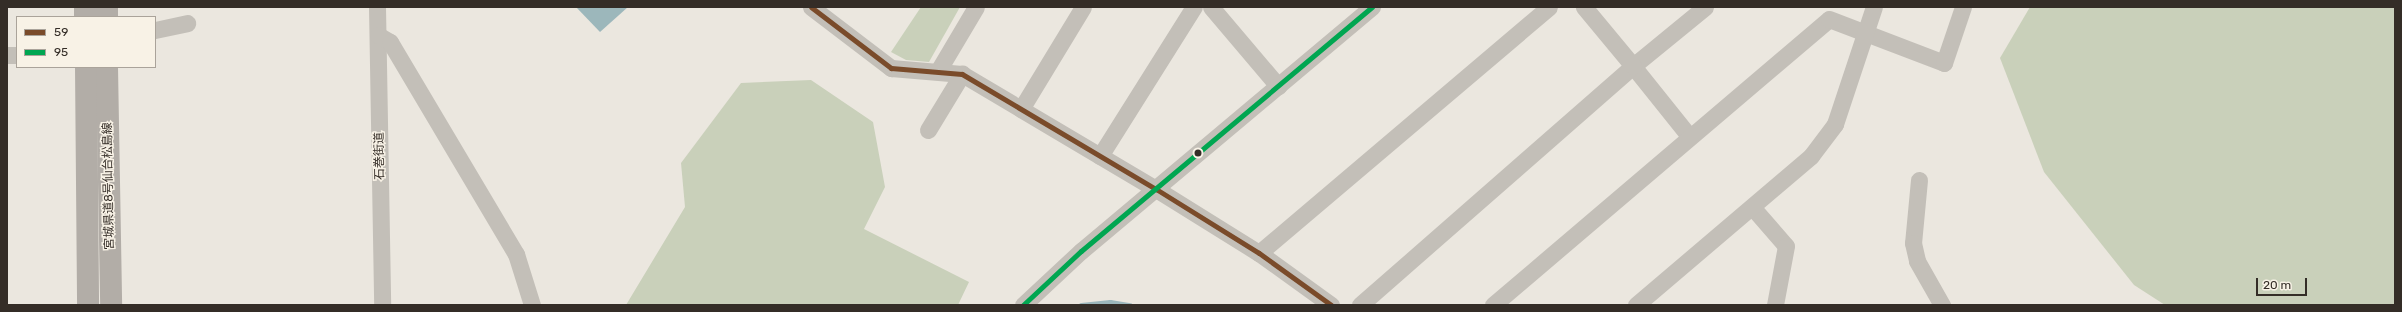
<!DOCTYPE html>
<meta charset="utf-8">
<style>
body{margin:0}
#map{position:relative;width:2402px;height:312px;overflow:hidden;background:#ebe7df;font-family:Rubik,"Noto Sans JP",sans-serif}
div>[style]{position:absolute}
.green>*{inset:0;background:#c9d0ba}
.water>*{inset:0;background:#9cb7bb}
.stream>*{height:5px;margin:-2.5px;padding:0 2.5px;transform-origin:2.5px;border-radius:2.5px;background:#9cb7bb}
.minor>*{height:17px;margin:-8.5px;padding:0 8.5px;transform-origin:8.5px;border-radius:8.5px;background:#c3bfb8}
.major>*{height:22px;margin:-11px;padding:0 11px;transform-origin:11px;border-radius:11px;background:#b2ada7}
.bus-1>*{height:5px;margin:-2.5px;padding:0 2.5px;transform-origin:2.5px;border-radius:2.5px;background:#7a4b2a}
.bus-2>*{height:5px;margin:-2.5px;padding:0 2.5px;transform-origin:2.5px;border-radius:2.5px;background:#00a651}
.dots>*{width:11px;height:11px;translate:-50% -50%;box-sizing:border-box;border:2px solid #f8f2e6;border-radius:50%}
span{translate:-50% -50%;white-space:nowrap;text-align:center;line-height:1.15;-webkit-text-stroke:3px #f8f2e6;paint-order:stroke}
.street-label{font-size:12px;color:#342d27}
.frame{position:absolute;inset:0;border:8px solid #342d27;pointer-events:none}
.legend{position:absolute;left:16px;top:16px;width:140px;height:52px;box-sizing:border-box;background:#f8f2e6;border:1px solid #aaa39a;margin:0;padding:5px 7px;list-style:none;font-size:12px;color:#342d27}
.legend li{display:flex;align-items:center;gap:8px;height:20px}
.legend b{width:20px;border:1px solid #aaa39a}
.scale{position:absolute;left:2256px;top:278px;width:51px;height:18px;box-sizing:border-box;border:2px solid #342d27;border-top:0;padding-left:5px;font-size:12px;line-height:14px;white-space:nowrap;color:#342d27;-webkit-text-stroke:3px #f8f2e6;paint-order:stroke}
</style>
<div id="map">
<div class="green">
<i style="clip-path:polygon(921px 7px,960px 7px,929px 62px,906px 60px,891px 52px)"></i>
<i style="clip-path:polygon(2030px 7px,2395px 7px,2395px 305px,2165px 305px,2134px 285px,2044px 172px,2000px 58px)"></i>
<i style="clip-path:polygon(811px 80px,873px 122px,885px 187px,864px 229px,969px 282px,958px 305px,626px 305px,685px 207px,681px 163px,741px 83px)"></i>
</div>
<div class="water">
<i style="clip-path:polygon(576px 7px,628px 7px,600px 32px)"></i>
</div>
<div class="stream">
<i style="left:1081px;top:305px;width:29px;rotate:-6deg"></i>
<i style="left:1110px;top:302px;width:20px;rotate:9deg"></i>
</div>
<div class="minor">
<i style="left:377px;top:7px;width:298px;rotate:89deg"></i>
<i style="left:811px;top:7px;width:101px;rotate:37.3deg"></i>
<i style="left:891px;top:68px;width:71px;rotate:4.8deg"></i>
<i style="left:962px;top:74px;width:226px;rotate:30.7deg"></i>
<i style="left:1156px;top:189px;width:121px;rotate:31.9deg"></i>
<i style="left:1259px;top:253px;width:89px;rotate:35.8deg"></i>
<i style="left:1211px;top:7px;width:104px;rotate:49.7deg"></i>
<i style="left:155px;top:30px;width:33px;rotate:-12deg"></i>
<i style="left:378px;top:35px;width:14px;rotate:30deg"></i>
<i style="left:390px;top:42px;width:247px;rotate:59.3deg"></i>
<i style="left:516px;top:254px;width:53px;rotate:72.6deg"></i>
<i style="left:7px;top:55px;width:10px"></i>
<i style="left:938px;top:71px;width:74px;rotate:-59.3deg"></i>
<i style="left:1021px;top:109px;width:119px;rotate:-58.7deg"></i>
<i style="left:928px;top:130px;width:66px;rotate:-58.7deg"></i>
<i style="left:1689px;top:136px;width:90px;rotate:-128.7deg"></i>
<i style="left:1633px;top:66px;width:93px;rotate:-39.3deg"></i>
<i style="left:1100px;top:156px;width:176px;rotate:-57.8deg"></i>
<i style="left:1919px;top:180px;width:63px;rotate:95.4deg"></i>
<i style="left:1913px;top:243px;width:18px;rotate:77deg"></i>
<i style="left:1917px;top:261px;width:51px;rotate:60.4deg"></i>
<i style="left:1753px;top:208px;width:50px;rotate:49deg"></i>
<i style="left:1786px;top:246px;width:60px;rotate:100.6deg"></i>
<i style="left:1259px;top:253px;width:380px;rotate:-40.3deg"></i>
<i style="left:1023px;top:305px;width:79px;rotate:-43deg"></i>
<i style="left:1081px;top:251px;width:380px;rotate:-40deg"></i>
<i style="left:1360px;top:305px;width:363px;rotate:-41.2deg"></i>
<i style="left:1633px;top:66px;width:77px;rotate:-129.7deg"></i>
<i style="left:1493px;top:305px;width:441px;rotate:-40.4deg"></i>
<i style="left:1829px;top:19px;width:123px;rotate:20.9deg"></i>
<i style="left:1944px;top:63px;width:59px;rotate:-71.3deg"></i>
<i style="left:1636px;top:305px;width:230px;rotate:-40.4deg"></i>
<i style="left:1811px;top:156px;width:40px;rotate:-53deg"></i>
<i style="left:1835px;top:124px;width:123px;rotate:-71.6deg"></i>
</div>
<div class="major">
<i style="left:85px;top:7px;width:10px;rotate:90deg"></i>
<i style="left:107px;top:7px;width:10px;rotate:90deg"></i>
<i style="left:86px;top:67px;width:238px;rotate:89.5deg"></i>
<i style="left:107px;top:67px;width:238px;rotate:89deg"></i>
</div>
<div class="bus-1">
<i style="left:811px;top:7px;width:101px;rotate:37.3deg"></i>
<i style="left:891px;top:68px;width:71px;rotate:4.8deg"></i>
<i style="left:962px;top:74px;width:226px;rotate:30.7deg"></i>
<i style="left:1156px;top:189px;width:121px;rotate:31.9deg"></i>
<i style="left:1259px;top:253px;width:89px;rotate:35.8deg"></i>
</div>
<div class="bus-2">
<i style="left:1023px;top:305px;width:79px;rotate:-43deg"></i>
<i style="left:1081px;top:251px;width:380px;rotate:-40deg"></i>
</div>
<div class="dots">
<i style="left:1198px;top:153px;background:#342d27"></i>
</div>
<div class="street-label">
<span style="left:380px;top:156px;rotate:-91deg">石巻街道</span>
<span style="left:109px;top:186px;rotate:-91deg">宮城県道8号仙台松島線</span>
</div>
<div class="frame"></div>
<ul class="legend">
<li><b style="height:5px;background:#7a4b2a"></b>59</li>
<li><b style="height:5px;background:#00a651"></b>95</li>
</ul>
<div class="scale">20 m</div>
</div>
